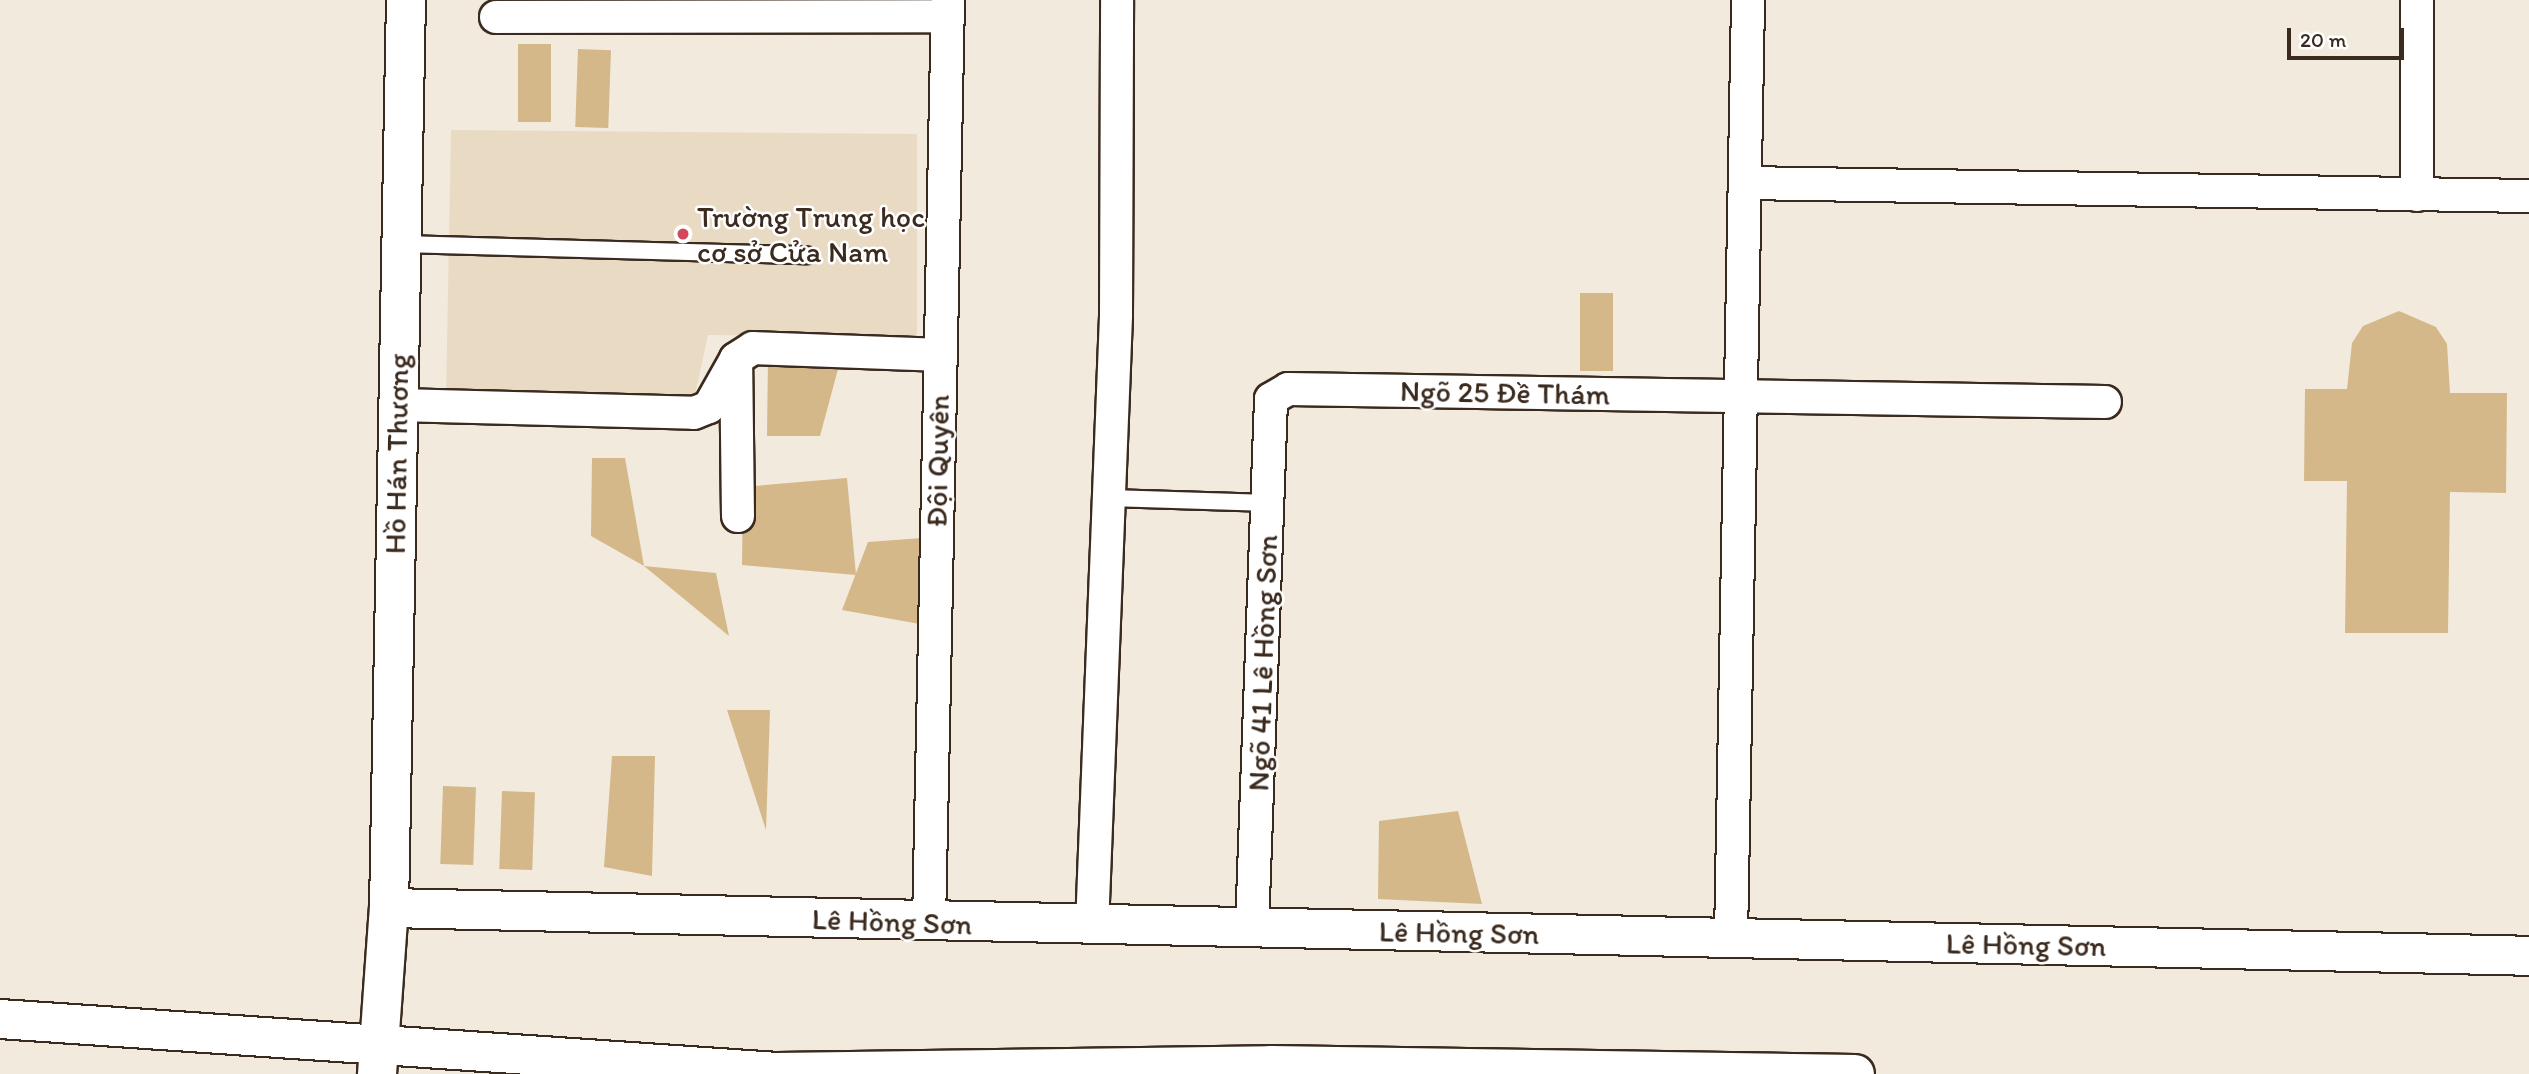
<!DOCTYPE html>
<meta charset="utf-8">
<style>
body{margin:0}
#map{position:relative;width:2529px;height:1074px;overflow:hidden;background:#f2eadc;font-family:Itim,sans-serif}
div>[style]{position:absolute}
.built>*{inset:0;background:#e9dbc3}
.building>*{inset:0;background:#d5b889;transform-origin:0 0}
.roads{filter:drop-shadow(2px 0 #3b2a1e) drop-shadow(-2px 0 #3b2a1e) drop-shadow(0 2px #3b2a1e) drop-shadow(0 -2px #3b2a1e)}
.lane>*{height:16px;margin:-8px;padding:0 8px;transform-origin:8px;border-radius:8px;background:#fff}
.street>*{height:32px;margin:-16px;padding:0 16px;transform-origin:16px;border-radius:16px;background:#fff}
.secondary>*{height:38px;margin:-19px;padding:0 19px;transform-origin:19px;border-radius:19px;background:#fff}
.dots>*{width:19px;height:19px;translate:-50% -50%;box-sizing:border-box;border:4px solid #fff;border-radius:50%}
span{translate:-50% -50%;white-space:nowrap;text-align:center;line-height:1.15;-webkit-text-stroke:5px #fff;paint-order:stroke}
.poi-label{font-size:30px;color:#3b2a1e}
.left{translate:0 -50%;text-align:left}
.street-label{font-size:30px;color:#3b2a1e}
.scale{position:absolute;left:2287px;top:28px;width:117px;height:32px;box-sizing:border-box;border:4px solid #3b2a1e;border-top:0;padding-left:9px;font-size:21px;line-height:24px;white-space:nowrap;color:#3b2a1e;-webkit-text-stroke:5px #fff;paint-order:stroke}
</style>
<div id="map">
<div class="built">
<i style="clip-path:polygon(451px 130px,917px 134px,917px 337px,708px 335px,694px 399px,446px 399px)"></i>
</div>
<div class="building">
<i style="left:518px;top:44px;width:33px;height:78px"></i>
<i style="left:578px;top:49px;width:33px;height:78px;rotate:2deg"></i>
<i style="left:1580px;top:293px;width:33px;height:78px"></i>
<i style="clip-path:polygon(2399px 311px,2436px 327px,2447px 344px,2450px 393px,2507px 393px,2506px 493px,2450px 492px,2448px 633px,2345px 633px,2347px 481px,2304px 481px,2305px 389px,2347px 389px,2352px 343px,2363px 326px)"></i>
<i style="clip-path:polygon(768px 357px,841px 358px,820px 436px,767px 436px)"></i>
<i style="clip-path:polygon(592px 458px,625px 458px,644px 566px,591px 536px)"></i>
<i style="clip-path:polygon(847px 478px,856px 575px,742px 565px,743px 487px)"></i>
<i style="clip-path:polygon(922px 538px,931px 626px,842px 610px,868px 542px)"></i>
<i style="clip-path:polygon(644px 566px,716px 573px,729px 636px)"></i>
<i style="clip-path:polygon(727px 710px,770px 710px,766px 830px)"></i>
<i style="clip-path:polygon(612px 756px,655px 756px,652px 876px,604px 867px)"></i>
<i style="left:443px;top:786px;width:33px;height:78px;rotate:2deg"></i>
<i style="left:502px;top:791px;width:33px;height:78px;rotate:2deg"></i>
<i style="clip-path:polygon(1458px 811px,1482px 904px,1378px 899px,1379px 821px)"></i>
</div>
<div class="roads">
<div class="lane">
<i style="left:401px;top:244px;width:405px;rotate:1.6deg"></i>
<i style="left:1109px;top:498px;width:161px;rotate:1.8deg"></i>
</div>
<div class="street">
<i style="left:496px;top:17px;width:451px;rotate:-0.1deg"></i>
<i style="left:1745px;top:183px;width:784px;rotate:0.95deg"></i>
<i style="left:2417px;top:195px;width:195px;rotate:-90deg"></i>
<i style="left:398px;top:405px;width:296px;rotate:1.5deg"></i>
<i style="left:694px;top:413px;width:16px;rotate:-22deg"></i>
<i style="left:709px;top:407px;width:55px;rotate:-60.6deg"></i>
<i style="left:738px;top:516px;width:157px;rotate:-90.7deg"></i>
<i style="left:736px;top:359px;width:20px;rotate:-33deg"></i>
<i style="left:753px;top:348px;width:188px;rotate:2.1deg"></i>
<i style="left:929px;top:923px;width:923px;rotate:-88.82deg"></i>
<i style="left:1092px;top:927px;width:612px;rotate:-87.75deg"></i>
<i style="left:1116px;top:315px;width:315px;rotate:-89.8deg"></i>
<i style="left:1252px;top:928px;width:529px;rotate:-87.94deg"></i>
<i style="left:1271px;top:399px;width:20px;rotate:-30deg"></i>
<i style="left:1288px;top:389px;width:817px;rotate:0.91deg"></i>
<i style="left:1731px;top:938px;width:938px;rotate:-88.96deg"></i>
</div>
<div class="secondary">
<i style="left:389px;top:908px;width:2141px;rotate:1.28deg"></i>
<i style="left:0;top:1019px;width:779px;rotate:3.9deg"></i>
<i style="left:777px;top:1072px;width:494px;rotate:-0.8deg"></i>
<i style="left:1271px;top:1065px;width:584px;rotate:0.88deg"></i>
<i style="left:377px;top:1074px;width:166px;rotate:-85.9deg"></i>
<i style="left:389px;top:908px;width:908px;rotate:-88.93deg"></i>
</div>
</div>
<div class="dots">
<i style="left:683px;top:234px;background:#d1495b"></i>
</div>
<div class="poi-label">
<span class="left" style="left:697px;top:234px">Trường Trung học<br>cơ sở Cửa Nam</span>
</div>
<div class="street-label">
<span style="left:1505px;top:393px;rotate:1deg">Ngõ 25 Đề Thám</span>
<span style="left:397px;top:454px;rotate:-89deg">Hồ Hán Thương</span>
<span style="left:938px;top:461px;rotate:-89deg">Đội Quyên</span>
<span style="left:1263px;top:663px;rotate:-88deg">Ngõ 41 Lê Hồng Sơn</span>
<span style="left:892px;top:922px;rotate:2deg">Lê Hồng Sơn</span>
<span style="left:1459px;top:933px;rotate:1deg">Lê Hồng Sơn</span>
<span style="left:2026px;top:945px;rotate:1deg">Lê Hồng Sơn</span>
</div>
<div class="scale">20 m</div>
</div>
